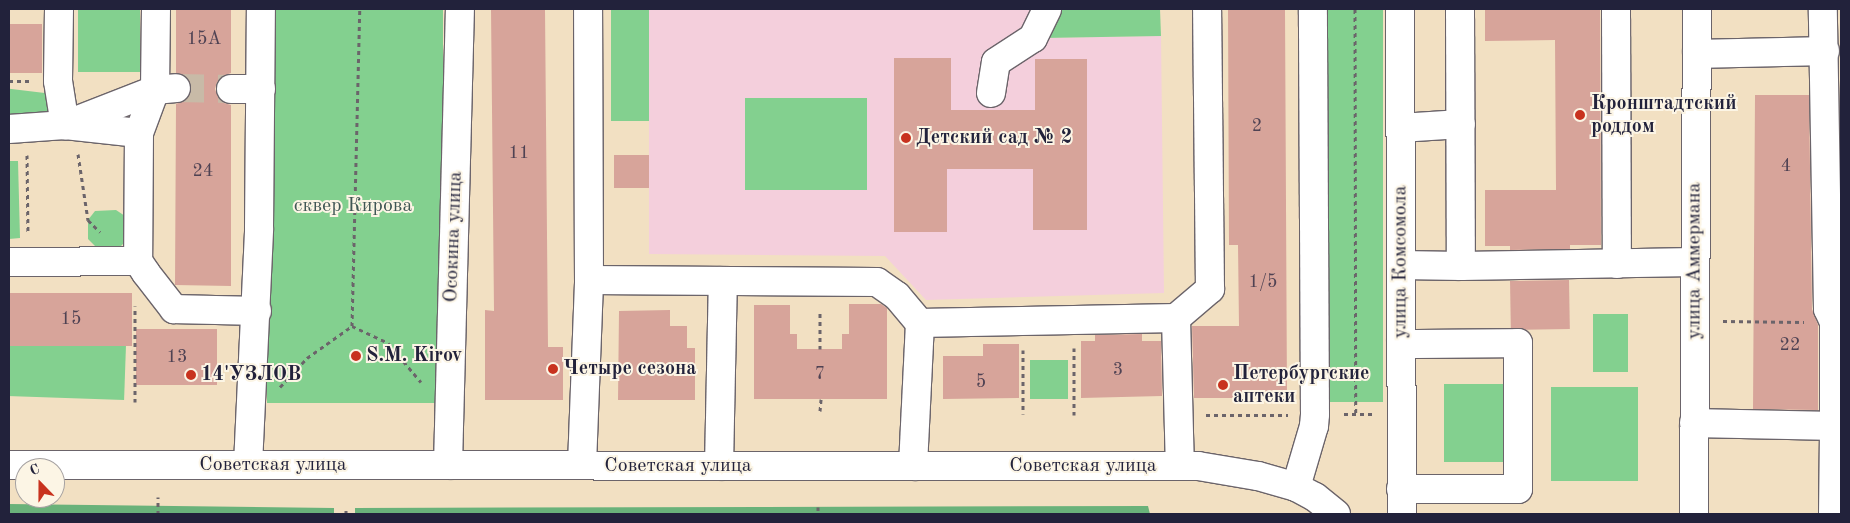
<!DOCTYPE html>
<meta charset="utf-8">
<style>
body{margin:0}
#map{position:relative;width:1850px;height:523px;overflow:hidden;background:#f2e0c2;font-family:"Old Standard TT",serif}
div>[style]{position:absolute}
.built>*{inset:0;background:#f4cfdc}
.green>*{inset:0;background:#83d08f;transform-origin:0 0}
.forest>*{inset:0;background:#6ab27a}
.building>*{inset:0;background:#d7a49a;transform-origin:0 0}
.minor-tunnel>*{height:28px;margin-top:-14px;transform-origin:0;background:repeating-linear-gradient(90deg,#c8baa7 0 28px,transparent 0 42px)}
.path>*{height:3px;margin-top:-1.5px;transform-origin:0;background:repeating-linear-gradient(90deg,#6b646a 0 4px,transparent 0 8px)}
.roads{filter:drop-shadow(1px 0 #6b646a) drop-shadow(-1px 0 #6b646a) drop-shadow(0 1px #6b646a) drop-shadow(0 -1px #6b646a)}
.minor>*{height:28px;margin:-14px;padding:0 14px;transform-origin:14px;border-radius:14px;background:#fff}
.dots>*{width:14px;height:14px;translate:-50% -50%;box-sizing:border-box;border:2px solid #fcf5e5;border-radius:50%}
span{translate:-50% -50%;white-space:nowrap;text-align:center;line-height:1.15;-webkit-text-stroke:4px #fcf5e5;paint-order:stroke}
.number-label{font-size:18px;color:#4f4253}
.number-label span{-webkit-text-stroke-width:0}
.poi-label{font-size:20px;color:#22223b;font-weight:700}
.left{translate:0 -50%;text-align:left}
.park-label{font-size:20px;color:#3f5654}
.street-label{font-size:20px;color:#22223b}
.frame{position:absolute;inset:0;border:10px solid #22223b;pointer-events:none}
.north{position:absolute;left:15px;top:458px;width:50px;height:50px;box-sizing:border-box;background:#fcf5e5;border:1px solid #a5a1a1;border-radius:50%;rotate:338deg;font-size:14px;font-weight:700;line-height:20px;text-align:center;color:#22223b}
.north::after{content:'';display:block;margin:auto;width:18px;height:22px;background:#c8321e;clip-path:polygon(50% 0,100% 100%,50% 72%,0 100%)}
</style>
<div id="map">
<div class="built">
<i style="clip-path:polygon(649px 9px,1034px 9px,1034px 38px,1161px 36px,1164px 293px,926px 300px,885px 256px,649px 254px)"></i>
</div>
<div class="green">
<i style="left:78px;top:9px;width:62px;height:63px"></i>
<i style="left:267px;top:9px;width:176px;height:394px"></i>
<i style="left:611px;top:9px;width:38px;height:112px"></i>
<i style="clip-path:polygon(1056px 9px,1160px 9px,1161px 36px,1042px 38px)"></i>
<i style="left:1327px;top:9px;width:56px;height:393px"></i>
<i style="left:53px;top:94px;width:25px;height:44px;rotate:97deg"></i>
<i style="left:745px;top:98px;width:122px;height:92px"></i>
<i style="clip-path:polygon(9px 161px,18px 161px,20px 238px,9px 239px)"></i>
<i style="clip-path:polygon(116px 210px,125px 216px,126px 241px,118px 249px,98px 249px,88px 239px,88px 220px,95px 211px)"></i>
<i style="left:1593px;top:314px;width:35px;height:58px"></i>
<i style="left:126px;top:345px;width:55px;height:117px;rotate:92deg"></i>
<i style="left:1030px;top:360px;width:38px;height:39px"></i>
<i style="left:1444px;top:384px;width:62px;height:78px"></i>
<i style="left:1551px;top:387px;width:87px;height:94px"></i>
</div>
<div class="forest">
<i style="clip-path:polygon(9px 504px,334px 508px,334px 514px,9px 514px)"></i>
<i style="clip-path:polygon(1148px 506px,1150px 514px,355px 514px,355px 508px)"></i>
</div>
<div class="building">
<i style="clip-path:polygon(176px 9px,231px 9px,231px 73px,223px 76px,217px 82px,215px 89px,218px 97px,224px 103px,231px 105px,231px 286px,175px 285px,176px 104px,185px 100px,190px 95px,192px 87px,188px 79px,176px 73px)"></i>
<i style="clip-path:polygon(491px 9px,545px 9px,548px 347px,563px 347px,563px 400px,485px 400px,485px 310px,494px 311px)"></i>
<i style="clip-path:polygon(1228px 9px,1285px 9px,1287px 398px,1194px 398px,1192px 326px,1239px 326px,1238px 245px,1229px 245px)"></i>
<i style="clip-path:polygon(1485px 9px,1600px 9px,1601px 245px,1570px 245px,1570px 249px,1510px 250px,1510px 246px,1485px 246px,1485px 190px,1556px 190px,1555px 40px,1485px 41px)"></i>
<i style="left:42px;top:24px;width:49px;height:33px;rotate:90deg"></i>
<i style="clip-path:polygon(894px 58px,951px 58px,951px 110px,1035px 110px,1035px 59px,1087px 59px,1087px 230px,1033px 230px,1033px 169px,947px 169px,947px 232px,894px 232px)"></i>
<i style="clip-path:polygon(1755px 95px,1809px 95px,1812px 309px,1818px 325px,1818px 410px,1753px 409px)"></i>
<i style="left:614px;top:155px;width:35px;height:33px"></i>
<i style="left:1569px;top:280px;width:49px;height:59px;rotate:89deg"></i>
<i style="left:9px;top:293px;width:123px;height:53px"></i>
<i style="clip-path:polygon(849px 304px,881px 304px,887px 308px,887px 399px,754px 399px,754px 305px,790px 305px,790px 334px,797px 334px,797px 349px,842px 349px,842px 334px,849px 334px)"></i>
<i style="clip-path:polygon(670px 310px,670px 326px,687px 326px,687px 348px,695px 348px,695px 400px,618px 400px,619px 311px)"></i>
<i style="left:136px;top:329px;width:81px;height:56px"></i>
<i style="clip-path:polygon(1142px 334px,1142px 341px,1161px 341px,1162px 396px,1081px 398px,1081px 341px,1095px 341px,1095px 335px)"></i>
<i style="clip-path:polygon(983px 344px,1019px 344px,1019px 398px,943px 399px,943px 356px,983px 356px)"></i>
</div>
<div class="minor-tunnel">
<i style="left:176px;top:88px;width:55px;rotate:1deg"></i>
</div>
<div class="path">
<i style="left:1355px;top:9px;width:405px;rotate:89.9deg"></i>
<i style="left:9px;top:81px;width:20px"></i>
<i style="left:78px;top:154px;width:67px;rotate:81.4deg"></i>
<i style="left:88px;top:220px;width:17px;rotate:45deg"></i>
<i style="left:27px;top:155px;width:79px;rotate:89.3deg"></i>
<i style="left:1723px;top:321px;width:81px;rotate:0.7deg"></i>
<i style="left:352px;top:326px;width:317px;rotate:-88.6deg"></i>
<i style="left:1074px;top:348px;width:67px;rotate:90deg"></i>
<i style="left:820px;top:349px;width:39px;rotate:-90deg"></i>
<i style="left:1023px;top:350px;width:64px;rotate:90deg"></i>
<i style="left:280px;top:387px;width:40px;rotate:-47deg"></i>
<i style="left:307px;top:358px;width:55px;rotate:-35.4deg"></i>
<i style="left:352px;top:326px;width:40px;rotate:25deg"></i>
<i style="left:388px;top:343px;width:51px;rotate:49.8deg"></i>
<i style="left:135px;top:402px;width:96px;rotate:-90deg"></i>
<i style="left:820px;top:411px;width:12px;rotate:-85deg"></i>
<i style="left:1344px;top:414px;width:31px"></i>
<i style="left:1206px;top:415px;width:82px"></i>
<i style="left:818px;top:507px;width:7px;rotate:90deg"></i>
<i style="left:158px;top:514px;width:17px;rotate:-90deg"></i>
<i style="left:346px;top:514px;width:6px;rotate:-90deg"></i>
</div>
<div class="roads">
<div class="minor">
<i style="left:59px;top:9px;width:72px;rotate:90.8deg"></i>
<i style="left:58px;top:81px;width:45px;rotate:81deg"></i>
<i style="left:65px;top:125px;width:97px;rotate:-21.3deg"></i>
<i style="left:155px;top:90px;width:21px;rotate:-5deg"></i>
<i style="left:1400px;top:9px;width:505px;rotate:89.77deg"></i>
<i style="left:1460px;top:9px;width:257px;rotate:89.8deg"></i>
<i style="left:1461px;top:266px;width:234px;rotate:-1deg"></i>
<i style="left:1616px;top:9px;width:255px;rotate:89.8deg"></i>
<i style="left:1697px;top:54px;width:128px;rotate:-1.3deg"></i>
<i style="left:231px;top:89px;width:30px"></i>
<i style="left:991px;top:93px;width:31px;rotate:-81deg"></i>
<i style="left:996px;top:62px;width:44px;rotate:-33deg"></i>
<i style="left:1033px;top:38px;width:32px;rotate:-64deg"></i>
<i style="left:1400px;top:128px;width:61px;rotate:-3.8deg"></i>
<i style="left:9px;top:129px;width:56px;rotate:-4.1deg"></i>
<i style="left:65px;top:125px;width:74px;rotate:6.2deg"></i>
<i style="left:139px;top:133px;width:128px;rotate:90.4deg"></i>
<i style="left:138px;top:261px;width:14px;rotate:56deg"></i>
<i style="left:146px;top:273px;width:46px;rotate:52.1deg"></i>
<i style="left:174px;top:309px;width:83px;rotate:1.4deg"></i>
<i style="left:139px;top:133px;width:46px;rotate:-69.6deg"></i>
<i style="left:155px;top:90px;width:81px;rotate:-89.3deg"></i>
<i style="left:9px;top:262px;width:129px;rotate:-0.4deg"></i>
<i style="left:1401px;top:265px;width:60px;rotate:1deg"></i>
<i style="left:589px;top:280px;width:288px;rotate:0.4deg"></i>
<i style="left:877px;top:282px;width:24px;rotate:35deg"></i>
<i style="left:897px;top:296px;width:35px;rotate:50deg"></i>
<i style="left:920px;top:323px;width:256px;rotate:-1.1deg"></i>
<i style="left:1176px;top:318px;width:148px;rotate:88.5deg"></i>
<i style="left:1176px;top:318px;width:45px;rotate:-40.5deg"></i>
<i style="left:1210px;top:289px;width:280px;rotate:-90.6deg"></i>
<i style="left:1694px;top:423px;width:140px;rotate:1.2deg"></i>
<i style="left:1834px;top:426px;width:104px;rotate:-90deg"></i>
<i style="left:1834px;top:322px;width:14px;rotate:-115deg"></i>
<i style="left:1828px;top:309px;width:300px;rotate:-91deg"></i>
<i style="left:9px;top:465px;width:1189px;rotate:0.05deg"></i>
<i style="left:1198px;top:466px;width:61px;rotate:9.5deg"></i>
<i style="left:1258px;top:476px;width:40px;rotate:16deg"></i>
<i style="left:1296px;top:487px;width:21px;rotate:28deg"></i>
<i style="left:1315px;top:497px;width:27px;rotate:39deg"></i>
<i style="left:248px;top:465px;width:237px;rotate:-87.3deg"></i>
<i style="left:259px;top:228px;width:219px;rotate:-89.5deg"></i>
<i style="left:448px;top:465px;width:456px;rotate:-88.5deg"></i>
<i style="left:582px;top:465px;width:185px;rotate:-87.8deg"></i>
<i style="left:589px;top:280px;width:271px;rotate:-90.2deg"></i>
<i style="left:719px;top:466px;width:185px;rotate:-88.8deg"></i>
<i style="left:913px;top:466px;width:143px;rotate:-87.2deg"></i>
<i style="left:1296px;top:487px;width:64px;rotate:-73.6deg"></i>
<i style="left:1314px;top:426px;width:12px;rotate:-85deg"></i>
<i style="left:1315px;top:414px;width:405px;rotate:-90.3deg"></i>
<i style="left:1401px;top:489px;width:117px"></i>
<i style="left:1518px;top:489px;width:146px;rotate:-90deg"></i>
<i style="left:1518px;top:343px;width:117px;rotate:179.5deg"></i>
<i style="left:1694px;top:514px;width:505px;rotate:-89.66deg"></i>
<i style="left:1833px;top:514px;width:88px;rotate:-89.3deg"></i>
</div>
</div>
<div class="dots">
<i style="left:1580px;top:115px;background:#c8321e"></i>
<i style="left:906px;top:138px;background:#c8321e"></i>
<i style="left:356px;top:356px;background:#c8321e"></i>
<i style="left:553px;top:369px;background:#c8321e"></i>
<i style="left:191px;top:375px;background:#c8321e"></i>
<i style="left:1223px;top:385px;background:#c8321e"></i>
</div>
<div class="number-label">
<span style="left:204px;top:39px">15А</span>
<span style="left:1257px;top:126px">2</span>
<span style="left:519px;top:153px">11</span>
<span style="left:1786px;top:166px">4</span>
<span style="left:203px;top:171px">24</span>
<span style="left:1263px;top:282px">1/5</span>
<span style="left:71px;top:319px">15</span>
<span style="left:1790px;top:345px">22</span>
<span style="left:177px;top:357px">13</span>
<span style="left:1118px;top:370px">3</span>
<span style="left:820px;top:374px">7</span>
<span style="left:981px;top:382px">5</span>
</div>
<div class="poi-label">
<span class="left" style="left:1591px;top:116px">Кронштадтский<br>роддом</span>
<span class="left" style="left:916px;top:138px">Детский сад № 2</span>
<span class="left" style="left:366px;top:356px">S.M. Kirov</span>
<span class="left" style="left:563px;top:369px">Четыре сезона</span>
<span class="left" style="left:1233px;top:386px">Петербургские<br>аптеки</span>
<span class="left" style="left:201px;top:375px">14'УЗЛОВ</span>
</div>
<div class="park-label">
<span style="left:353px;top:206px">сквер Кирова</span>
</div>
<div class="street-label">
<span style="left:454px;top:237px;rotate:-88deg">Осокина улица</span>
<span style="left:1695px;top:261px;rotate:-90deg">улица Аммермана</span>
<span style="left:1401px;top:262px;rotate:-90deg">улица Комсомола</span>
<span style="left:273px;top:465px">Советская улица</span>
<span style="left:678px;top:466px">Советская улица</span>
<span style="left:1083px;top:466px">Советская улица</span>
</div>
<div class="frame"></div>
<div class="north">С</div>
</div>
